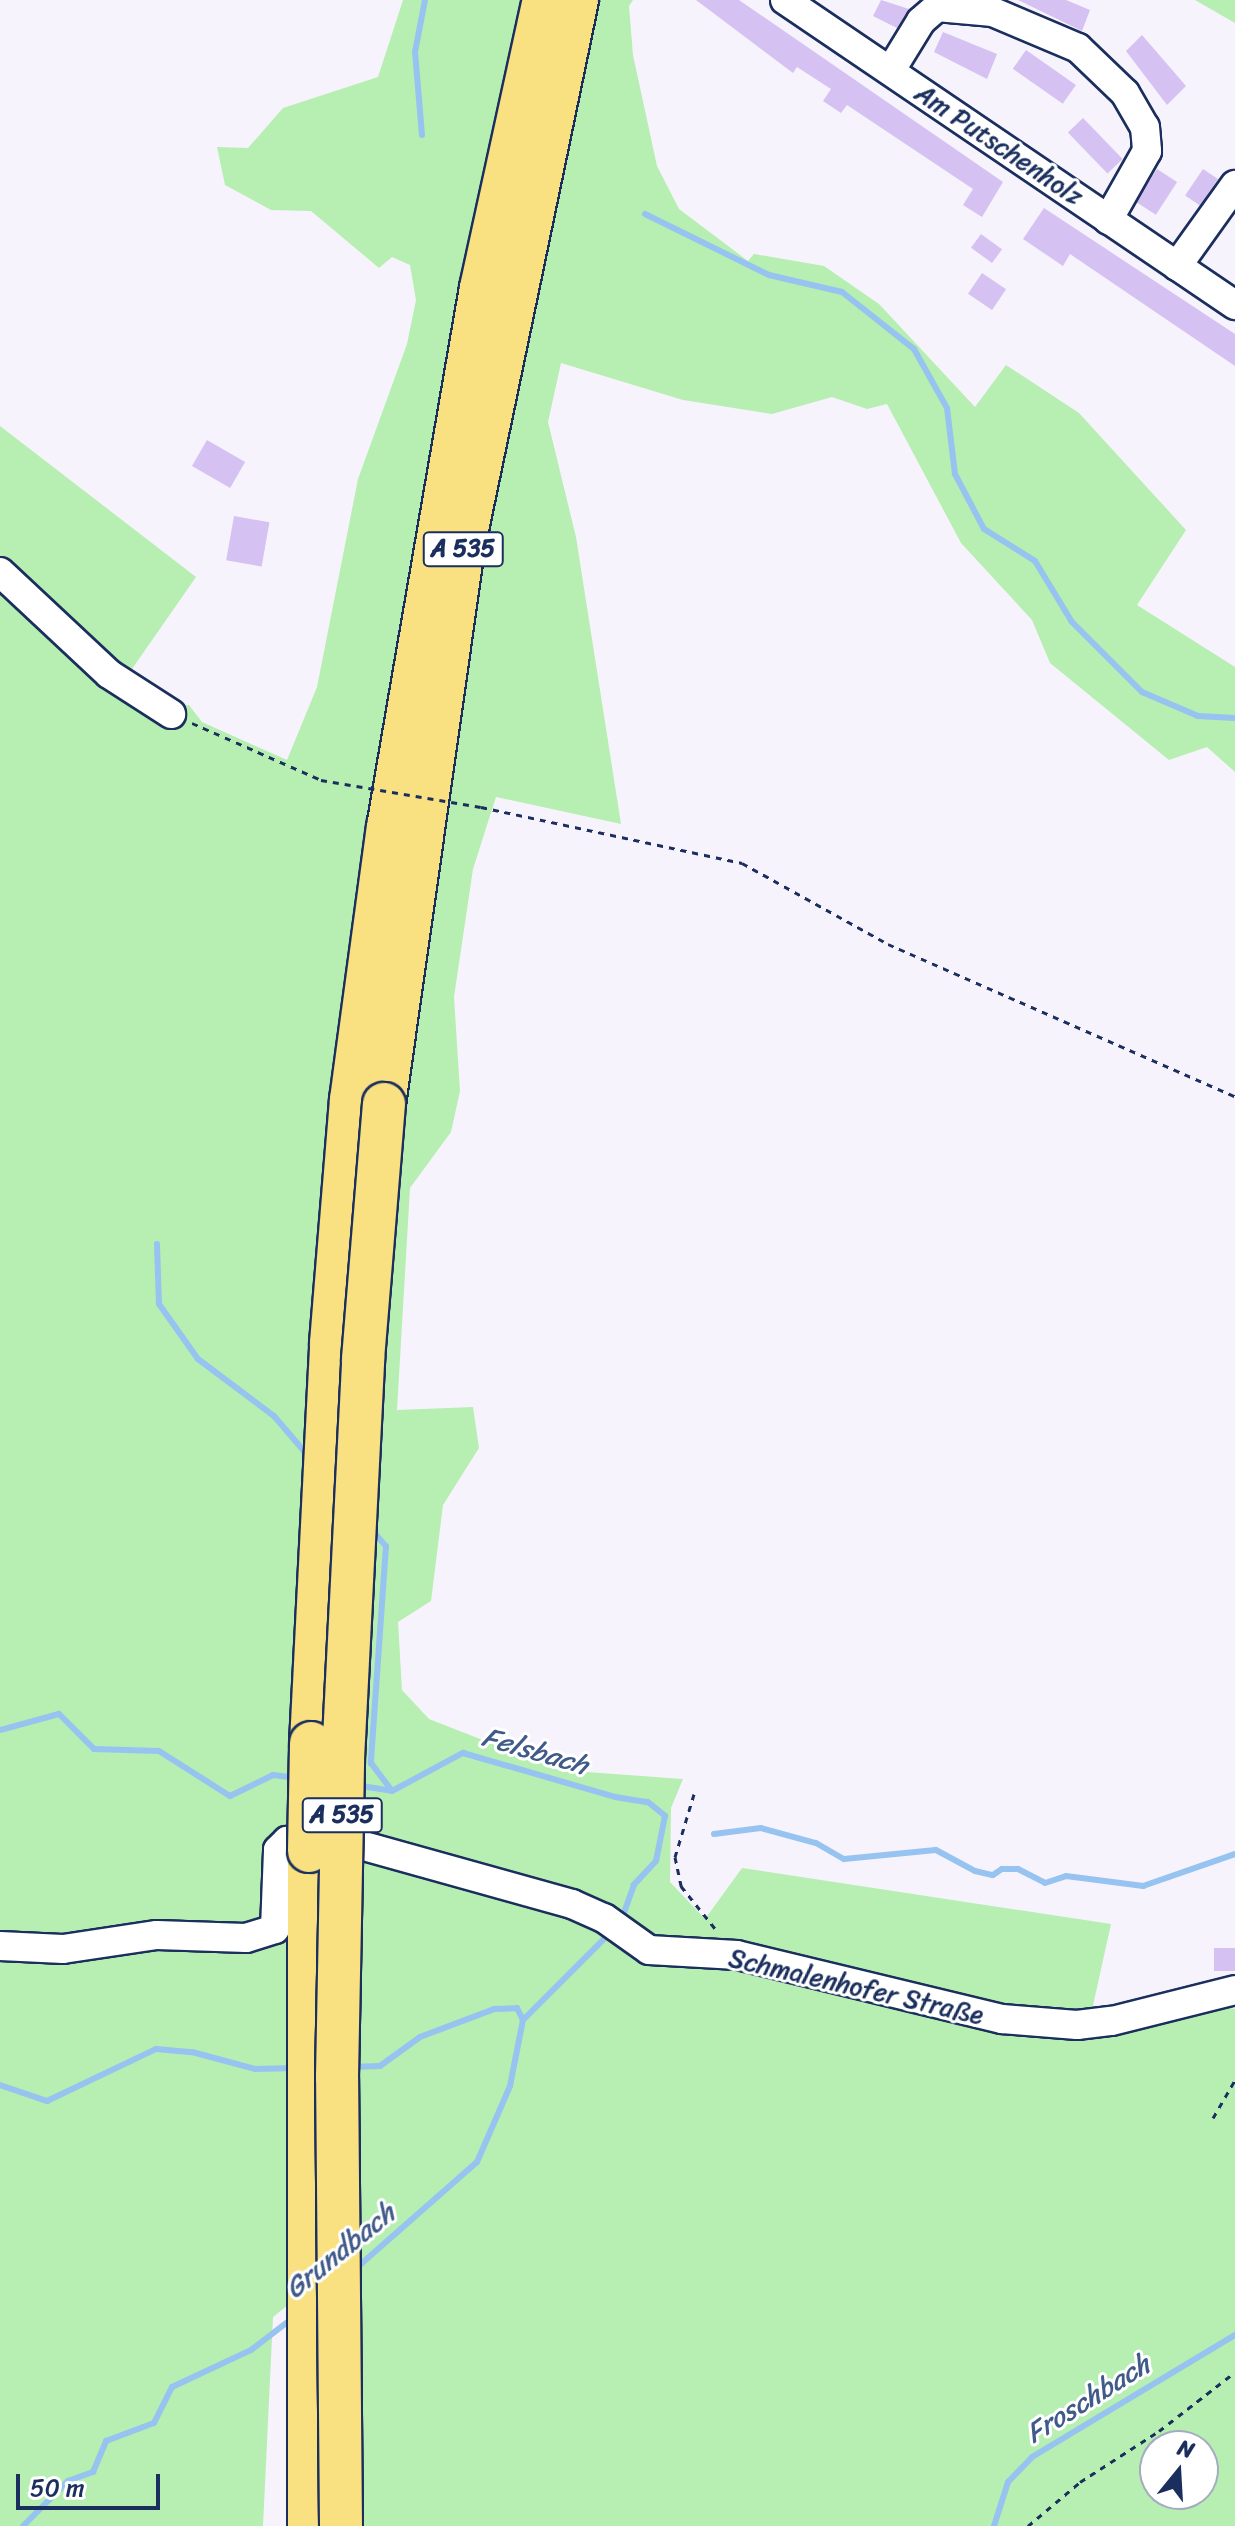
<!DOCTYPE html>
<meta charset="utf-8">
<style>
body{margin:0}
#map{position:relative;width:1235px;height:2526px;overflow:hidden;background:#f7f3fc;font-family:Sriracha,sans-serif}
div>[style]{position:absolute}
.green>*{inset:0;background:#b7eeb1}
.stream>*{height:6px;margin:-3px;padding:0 3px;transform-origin:3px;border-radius:3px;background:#97c3f1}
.building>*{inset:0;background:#d5c1f2;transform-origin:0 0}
.path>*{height:3px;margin-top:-1.5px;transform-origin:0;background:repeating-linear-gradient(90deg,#1b2f5e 0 6px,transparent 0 12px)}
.roads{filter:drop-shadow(2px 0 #1b2f5e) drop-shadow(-2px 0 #1b2f5e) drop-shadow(0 2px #1b2f5e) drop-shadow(0 -2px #1b2f5e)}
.minor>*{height:28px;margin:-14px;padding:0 14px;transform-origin:14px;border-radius:14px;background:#fff}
.highway>*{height:42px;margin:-21px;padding:0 21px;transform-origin:21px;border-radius:21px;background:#f9e181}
.path-bridge>*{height:3px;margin-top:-1.5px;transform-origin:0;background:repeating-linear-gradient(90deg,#1b2f5e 0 6px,transparent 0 12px)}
.bridges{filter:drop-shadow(2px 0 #1b2f5e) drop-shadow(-2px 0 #1b2f5e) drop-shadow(0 2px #1b2f5e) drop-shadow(0 -2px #1b2f5e)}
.highway-bridge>*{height:42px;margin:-21px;padding:0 21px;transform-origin:21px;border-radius:21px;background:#f9e181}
span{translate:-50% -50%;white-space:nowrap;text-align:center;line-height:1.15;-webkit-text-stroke:6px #fff;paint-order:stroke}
.shield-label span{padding:2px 6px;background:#fff;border:2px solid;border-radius:6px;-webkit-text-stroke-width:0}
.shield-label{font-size:24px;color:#1b2f5e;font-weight:700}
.street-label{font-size:26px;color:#1b2f5e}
.water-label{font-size:28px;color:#405b8a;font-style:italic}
.north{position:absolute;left:1139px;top:2430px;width:80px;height:80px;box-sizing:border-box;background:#fff;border:2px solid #a4acbf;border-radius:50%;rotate:18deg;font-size:22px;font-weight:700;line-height:32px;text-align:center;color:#1b2f5e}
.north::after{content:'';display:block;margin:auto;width:28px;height:36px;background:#1b2f5e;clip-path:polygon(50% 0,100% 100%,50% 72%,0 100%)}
.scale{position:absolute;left:16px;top:2474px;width:144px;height:36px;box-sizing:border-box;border:4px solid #1b2f5e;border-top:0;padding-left:10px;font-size:24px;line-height:28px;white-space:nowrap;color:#1b2f5e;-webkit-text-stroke:6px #fff;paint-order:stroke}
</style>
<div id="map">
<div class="green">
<i style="clip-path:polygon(evenodd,403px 0,633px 0,629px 6px,633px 55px,657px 166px,679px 209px,748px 261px,754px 254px,824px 266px,879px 304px,975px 407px,1006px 365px,1079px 413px,1186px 530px,1137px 605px,1235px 667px,1235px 772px,1207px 747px,1169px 760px,1050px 663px,1032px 620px,961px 543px,887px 404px,867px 409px,832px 397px,772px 414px,683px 400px,561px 363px,548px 422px,576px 537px,621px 824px,496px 797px,473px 869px,454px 997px,460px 1091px,451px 1132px,410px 1188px,397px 1410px,473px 1407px,479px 1448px,443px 1505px,431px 1601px,398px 1622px,402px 1690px,429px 1719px,559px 1770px,683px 1779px,671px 1808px,670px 1882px,705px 1919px,742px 1868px,1111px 1924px,1090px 2019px,1210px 2004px,1235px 2009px,1235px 2526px,364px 2526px,361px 2247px,273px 2317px,263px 2526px,0 2526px,0 426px,196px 577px,125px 679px,169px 707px,189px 705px,202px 722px,287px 760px,317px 687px,358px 479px,407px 344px,416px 300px,410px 265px,392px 257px,379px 268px,311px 211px,271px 210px,225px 185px,217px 147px,248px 148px,283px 108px,378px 77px,403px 0,1155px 2446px,1203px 2446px,1203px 2494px,1155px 2494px,1155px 2446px)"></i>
<i style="clip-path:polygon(1195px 0,1235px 0,1235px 23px)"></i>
</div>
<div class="stream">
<i style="left:422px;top:135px;width:83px;rotate:-94.8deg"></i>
<i style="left:415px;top:52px;width:53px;rotate:-79.1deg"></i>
<i style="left:645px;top:214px;width:138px;rotate:26.2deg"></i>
<i style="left:769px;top:275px;width:75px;rotate:13.1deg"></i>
<i style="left:842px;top:292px;width:92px;rotate:38.4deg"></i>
<i style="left:914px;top:349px;width:68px;rotate:60.8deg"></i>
<i style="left:947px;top:408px;width:66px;rotate:83.1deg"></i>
<i style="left:955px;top:474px;width:62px;rotate:62.2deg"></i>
<i style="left:984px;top:529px;width:60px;rotate:32.1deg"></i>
<i style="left:1035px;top:561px;width:71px;rotate:58.8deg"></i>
<i style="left:1072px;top:622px;width:99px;rotate:45deg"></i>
<i style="left:1142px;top:692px;width:61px;rotate:23.2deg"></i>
<i style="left:1198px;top:716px;width:37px;rotate:3deg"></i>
<i style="left:157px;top:1244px;width:60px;rotate:88.1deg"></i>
<i style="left:159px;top:1304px;width:67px;rotate:54.7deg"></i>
<i style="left:198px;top:1359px;width:95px;rotate:36.9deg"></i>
<i style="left:274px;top:1416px;width:54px;rotate:49.5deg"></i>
<i style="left:371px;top:1529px;width:23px;rotate:49deg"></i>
<i style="left:386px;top:1546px;width:218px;rotate:94deg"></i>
<i style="left:371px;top:1763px;width:35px;rotate:53deg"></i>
<i style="left:0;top:1730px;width:61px;rotate:-15.2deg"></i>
<i style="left:59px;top:1714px;width:49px;rotate:45deg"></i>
<i style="left:94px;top:1749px;width:65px;rotate:1.8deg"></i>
<i style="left:159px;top:1751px;width:84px;rotate:32.4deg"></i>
<i style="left:230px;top:1796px;width:48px;rotate:-26deg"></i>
<i style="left:273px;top:1775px;width:24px;rotate:7deg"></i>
<i style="left:355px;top:1785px;width:37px;rotate:9deg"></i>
<i style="left:392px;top:1791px;width:81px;rotate:-28.2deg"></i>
<i style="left:463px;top:1753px;width:158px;rotate:16.1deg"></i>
<i style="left:615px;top:1797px;width:33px;rotate:9deg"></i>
<i style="left:648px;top:1802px;width:22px;rotate:39deg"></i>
<i style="left:665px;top:1816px;width:46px;rotate:101.3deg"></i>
<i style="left:656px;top:1861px;width:33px;rotate:133deg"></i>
<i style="left:634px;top:1885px;width:30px;rotate:110deg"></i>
<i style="left:714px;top:1834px;width:47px;rotate:-7.3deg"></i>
<i style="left:761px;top:1828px;width:57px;rotate:15.3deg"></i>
<i style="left:816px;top:1843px;width:32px;rotate:30deg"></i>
<i style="left:844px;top:1859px;width:92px;rotate:-5.6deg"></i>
<i style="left:936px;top:1850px;width:44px;rotate:28.3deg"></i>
<i style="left:975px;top:1871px;width:18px;rotate:13deg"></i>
<i style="left:993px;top:1875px;width:11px;rotate:-34deg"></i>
<i style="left:1002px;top:1869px;width:16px"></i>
<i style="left:1018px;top:1869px;width:30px;rotate:27deg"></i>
<i style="left:1045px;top:1883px;width:22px;rotate:-18deg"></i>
<i style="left:1066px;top:1876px;width:78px;rotate:7.4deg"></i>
<i style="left:1143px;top:1886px;width:97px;rotate:-19.2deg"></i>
<i style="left:351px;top:2067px;width:29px;rotate:-2deg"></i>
<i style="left:380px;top:2066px;width:49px;rotate:-35.9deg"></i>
<i style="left:420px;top:2037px;width:79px;rotate:-20.7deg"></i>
<i style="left:494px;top:2009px;width:23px;rotate:-2deg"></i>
<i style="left:517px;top:2008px;width:13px;rotate:63deg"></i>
<i style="left:0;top:2085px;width:50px;rotate:18.8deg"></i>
<i style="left:47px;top:2101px;width:121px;rotate:-25.5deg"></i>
<i style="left:156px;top:2049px;width:36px;rotate:5deg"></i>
<i style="left:192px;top:2052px;width:65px;rotate:15.1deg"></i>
<i style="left:255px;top:2069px;width:40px;rotate:-1.4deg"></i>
<i style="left:353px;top:2271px;width:165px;rotate:-41.3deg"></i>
<i style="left:477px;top:2162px;width:83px;rotate:-66.5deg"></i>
<i style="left:510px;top:2086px;width:67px;rotate:-78.9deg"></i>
<i style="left:523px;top:2020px;width:122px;rotate:-45deg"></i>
<i style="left:23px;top:2526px;width:64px;rotate:-45deg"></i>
<i style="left:68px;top:2481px;width:27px;rotate:-20deg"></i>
<i style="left:93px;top:2472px;width:34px;rotate:-67deg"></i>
<i style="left:106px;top:2441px;width:51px;rotate:-20.6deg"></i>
<i style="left:154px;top:2423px;width:40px;rotate:-63.4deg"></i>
<i style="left:172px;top:2387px;width:87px;rotate:-25.1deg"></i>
<i style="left:251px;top:2350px;width:54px;rotate:-37.5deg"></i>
<i style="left:994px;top:2526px;width:46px;rotate:-72.3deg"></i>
<i style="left:1008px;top:2482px;width:35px;rotate:-46deg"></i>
<i style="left:1032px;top:2457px;width:237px;rotate:-31deg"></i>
</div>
<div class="building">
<i style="clip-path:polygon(696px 0,739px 0,1003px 182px,982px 217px,963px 205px,973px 189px,847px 105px,841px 113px,823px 101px,831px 89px,797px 67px,793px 73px)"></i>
<i style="clip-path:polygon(881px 0,909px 9px,897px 28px,873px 16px)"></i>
<i style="clip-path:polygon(1018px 0,1066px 0,1090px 10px,1082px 31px)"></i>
<i style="clip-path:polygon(943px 32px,997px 54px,987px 79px,934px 52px)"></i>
<i style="clip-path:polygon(1142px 35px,1186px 86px,1167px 105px,1126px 51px)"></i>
<i style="left:1026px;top:50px;width:61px;height:23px;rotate:35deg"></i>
<i style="left:1083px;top:118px;width:57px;height:21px;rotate:46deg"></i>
<i style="left:1157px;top:169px;width:24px;height:39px;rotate:33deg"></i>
<i style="left:1203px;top:169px;width:18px;height:32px;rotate:34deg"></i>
<i style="clip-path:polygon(1044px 208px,1235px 334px,1235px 366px,1070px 254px,1063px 266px,1023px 239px)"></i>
<i style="left:981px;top:234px;width:26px;height:17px;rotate:36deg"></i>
<i style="left:982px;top:273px;width:29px;height:25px;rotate:34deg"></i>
<i style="left:207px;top:440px;width:44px;height:30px;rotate:30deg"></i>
<i style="left:234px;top:516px;width:36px;height:45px;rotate:10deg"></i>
<i style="left:1214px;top:1948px;width:21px;height:23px"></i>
</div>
<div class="path">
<i style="left:192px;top:723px;width:141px;rotate:23.8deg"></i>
<i style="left:481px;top:807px;width:267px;rotate:12.1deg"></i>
<i style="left:742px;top:863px;width:167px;rotate:29deg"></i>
<i style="left:888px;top:944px;width:379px;rotate:23.7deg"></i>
<i style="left:694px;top:1794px;width:66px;rotate:106.8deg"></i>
<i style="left:675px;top:1857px;width:30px;rotate:78deg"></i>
<i style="left:681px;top:1886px;width:58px;rotate:51.3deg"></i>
<i style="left:1213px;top:2118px;width:44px;rotate:-59.9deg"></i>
<i style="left:1028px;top:2526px;width:68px;rotate:-40.2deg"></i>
<i style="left:1080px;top:2482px;width:94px;rotate:-32.8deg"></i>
<i style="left:1159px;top:2431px;width:96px;rotate:-37.8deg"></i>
</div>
<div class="roads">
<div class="minor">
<i style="left:785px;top:0;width:544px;rotate:34.13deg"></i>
<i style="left:891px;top:70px;width:57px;rotate:-58.5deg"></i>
<i style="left:921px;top:21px;width:21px;rotate:-41deg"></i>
<i style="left:937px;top:7px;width:56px;rotate:5.1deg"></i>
<i style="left:993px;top:12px;width:92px;rotate:23deg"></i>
<i style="left:1078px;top:48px;width:65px;rotate:43.8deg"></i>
<i style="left:1125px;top:93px;width:39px;rotate:60deg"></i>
<i style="left:1145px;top:127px;width:24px;rotate:85deg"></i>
<i style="left:1147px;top:151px;width:79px;rotate:119.5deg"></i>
<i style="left:1177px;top:266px;width:100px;rotate:-54.4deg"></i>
<i style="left:0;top:572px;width:149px;rotate:43.1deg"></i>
<i style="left:109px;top:674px;width:74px;rotate:32.8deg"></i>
<i style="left:0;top:1946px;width:63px;rotate:2.7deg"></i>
<i style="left:63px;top:1949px;width:95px;rotate:-8.5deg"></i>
<i style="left:157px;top:1935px;width:89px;rotate:1.9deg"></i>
<i style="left:246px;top:1938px;width:30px;rotate:-17deg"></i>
<i style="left:275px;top:1929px;width:79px;rotate:-87.8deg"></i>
<i style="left:278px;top:1850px;width:13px;rotate:-45deg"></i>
<i style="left:287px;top:1841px;width:77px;rotate:3.7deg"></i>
<i style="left:364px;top:1846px;width:216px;rotate:15.6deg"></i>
<i style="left:572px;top:1904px;width:35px;rotate:24deg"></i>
<i style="left:604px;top:1918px;width:55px;rotate:35.4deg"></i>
<i style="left:649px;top:1950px;width:88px;rotate:3.3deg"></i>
<i style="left:737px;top:1955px;width:273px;rotate:13.6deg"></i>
<i style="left:1002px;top:2019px;width:75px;rotate:4.6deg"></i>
<i style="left:1077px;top:2025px;width:35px;rotate:-7deg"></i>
<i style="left:1112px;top:2021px;width:127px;rotate:-14.1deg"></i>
</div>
<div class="highway">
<i style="left:384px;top:1104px;width:562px;rotate:-81.91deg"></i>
<i style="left:463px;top:548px;width:560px;rotate:-78.25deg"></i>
<i style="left:311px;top:1743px;width:400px;rotate:-87.1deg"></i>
<i style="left:331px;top:1343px;width:244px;rotate:-85.3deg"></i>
<i style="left:351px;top:1100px;width:275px;rotate:-82.3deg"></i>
<i style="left:388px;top:828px;width:548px;rotate:-80.23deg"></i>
<i style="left:481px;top:288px;width:295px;rotate:-77.7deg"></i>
<i style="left:309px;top:2526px;width:675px;rotate:-90deg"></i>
</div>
</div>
<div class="path-bridge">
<i style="left:321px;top:780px;width:162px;rotate:9.6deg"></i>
</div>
<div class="bridges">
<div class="highway-bridge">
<i style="left:309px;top:1851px;width:108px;rotate:-88.9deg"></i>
<i style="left:341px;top:2526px;width:449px;rotate:-90.5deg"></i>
<i style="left:337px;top:2077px;width:318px;rotate:-88.9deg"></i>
<i style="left:343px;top:1759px;width:400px;rotate:-87.1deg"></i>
<i style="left:363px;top:1359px;width:256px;rotate:-85.3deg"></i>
</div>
</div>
<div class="shield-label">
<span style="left:463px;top:549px">A 535</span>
<span style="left:342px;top:1815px">A 535</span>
</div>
<div class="street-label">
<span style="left:999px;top:145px;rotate:34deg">Am Putschenholz</span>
<span style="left:856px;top:1987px;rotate:13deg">Schmalenhofer Straße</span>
</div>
<div class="water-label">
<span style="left:535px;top:1751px;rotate:16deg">Felsbach</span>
<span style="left:340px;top:2251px;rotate:-39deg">Grundbach</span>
<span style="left:1088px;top:2399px;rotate:-32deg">Froschbach</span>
</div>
<div class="north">N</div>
<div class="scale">50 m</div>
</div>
